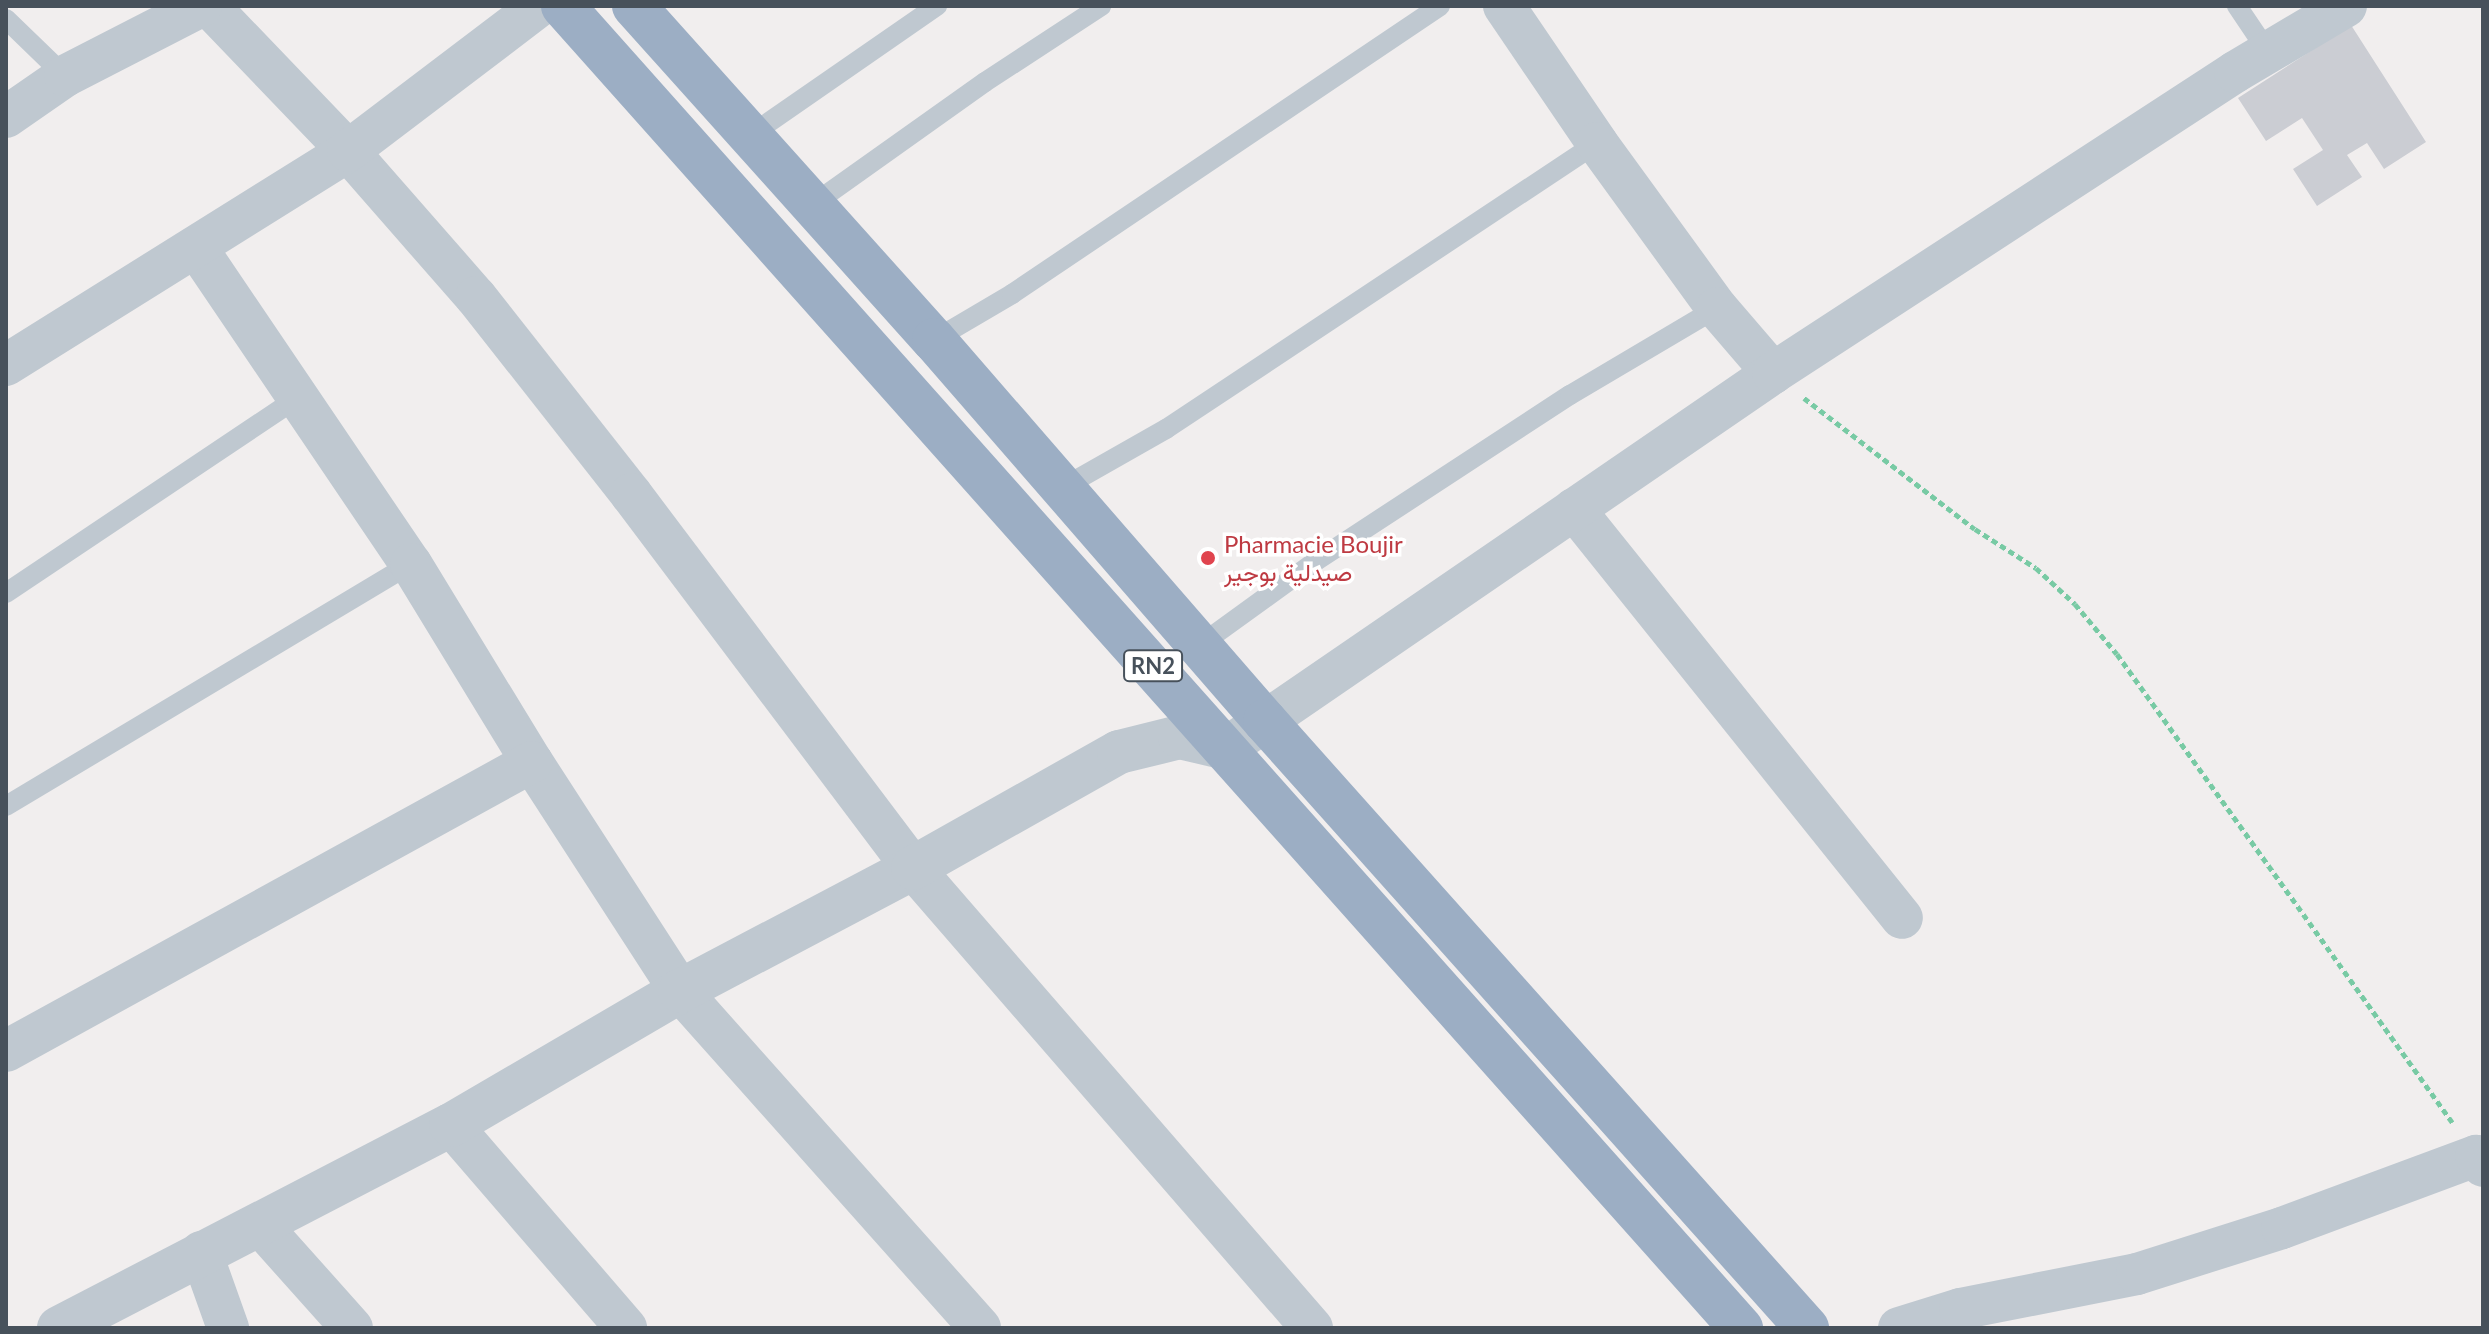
<!DOCTYPE html>
<meta charset="utf-8">
<style>
body{margin:0}
#map{position:relative;width:2489px;height:1334px;overflow:hidden;background:#f1eeee;font-family:Lato,Vazirmatn,sans-serif}
div>[style]{position:absolute}
.building>*{inset:0;background:#cbcdd3}
.path>*{height:5px;margin-top:-2.5px;transform-origin:0;background:repeating-linear-gradient(90deg,#78caa4 0 6px,transparent 0 10px)}
.service>*{height:20px;margin:-10px;padding:0 10px;transform-origin:10px;border-radius:10px;background:#bfc8d0}
.minor>*{height:42px;margin:-21px;padding:0 21px;transform-origin:21px;border-radius:21px;background:#bfc8d0}
.tertiary>*{height:44px;margin:-22px;padding:0 22px;transform-origin:22px;border-radius:22px;background:#bfc8d0}
.trunk>*{height:44px;margin:-22px;padding:0 22px;transform-origin:22px;border-radius:22px;background:#9caec4}
.dots>*{width:22px;height:22px;translate:-50% -50%;box-sizing:border-box;border:4px solid #fff;border-radius:50%}
span{translate:-50% -50%;white-space:nowrap;text-align:center;line-height:1.15;-webkit-text-stroke:7px #fff;paint-order:stroke}
.shield-label span{padding:2px 6px;background:#fff;border:2px solid;border-radius:6px;-webkit-text-stroke-width:0}
.shield-label{font-size:22px;color:#47515b;font-weight:700}
.health-label{font-size:24px;color:#be3a42}
.left{translate:0 -50%;text-align:left}
.frame{position:absolute;inset:0;border:8px solid #47515b;pointer-events:none}
</style>
<div id="map">
<div class="building">
<i style="clip-path:polygon(2351px 25px,2426px 142px,2384px 169px,2367px 143px,2347px 155px,2362px 177px,2317px 206px,2293px 169px,2323px 150px,2302px 118px,2266px 141px,2238px 98px)"></i>
</div>
<div class="path">
<i style="left:1804px;top:398px;width:215px;rotate:37.5deg"></i>
<i style="left:1975px;top:529px;width:72px;rotate:32.6deg"></i>
<i style="left:2036px;top:568px;width:53px;rotate:42.7deg"></i>
<i style="left:2075px;top:604px;width:65px;rotate:50deg"></i>
<i style="left:2117px;top:654px;width:576px;rotate:54.4deg"></i>
</div>
<div class="service">
<i style="left:2237px;top:6px;width:55px;rotate:56deg"></i>
<i style="left:6px;top:19px;width:82px;rotate:44deg"></i>
<i style="left:749px;top:136px;width:229px;rotate:-34.7deg"></i>
<i style="left:812px;top:205px;width:212px;rotate:-35.4deg"></i>
<i style="left:985px;top:82px;width:139px;rotate:-33.2deg"></i>
<i style="left:934px;top:340px;width:91px;rotate:-30.5deg"></i>
<i style="left:1012px;top:294px;width:516px;rotate:-33.94deg"></i>
<i style="left:1062px;top:488px;width:120px;rotate:-29.6deg"></i>
<i style="left:1166px;top:429px;width:517px;rotate:-33.57deg"></i>
<i style="left:6px;top:593px;width:353px;rotate:-33.8deg"></i>
<i style="left:1200px;top:645px;width:143px;rotate:-35.9deg"></i>
<i style="left:1316px;top:561px;width:303px;rotate:-33.2deg"></i>
<i style="left:1570px;top:395px;width:171px;rotate:-30.6deg"></i>
<i style="left:6px;top:806px;width:472px;rotate:-30.9deg"></i>
</div>
<div class="minor">
<i style="left:209px;top:6px;width:201px;rotate:46.2deg"></i>
<i style="left:348px;top:151px;width:194px;rotate:48.8deg"></i>
<i style="left:476px;top:297px;width:251px;rotate:51.8deg"></i>
<i style="left:631px;top:494px;width:468px;rotate:53deg"></i>
<i style="left:913px;top:868px;width:609px;rotate:49.06deg"></i>
<i style="left:1504px;top:6px;width:166px;rotate:55.8deg"></i>
<i style="left:1597px;top:143px;width:204px;rotate:54deg"></i>
<i style="left:1717px;top:308px;width:86px;rotate:49.3deg"></i>
<i style="left:6px;top:117px;width:72px;rotate:-34.8deg"></i>
<i style="left:65px;top:76px;width:153px;rotate:-27.2deg"></i>
<i style="left:196px;top:247px;width:383px;rotate:55.9deg"></i>
<i style="left:411px;top:564px;width:232px;rotate:58.6deg"></i>
<i style="left:532px;top:762px;width:273px;rotate:57.1deg"></i>
<i style="left:680px;top:991px;width:451px;rotate:48.3deg"></i>
<i style="left:6px;top:365px;width:403px;rotate:-32deg"></i>
<i style="left:348px;top:151px;width:240px;rotate:-37.2deg"></i>
<i style="left:1574px;top:509px;width:524px;rotate:51.27deg"></i>
<i style="left:1226px;top:748px;width:663px;rotate:-34.43deg"></i>
<i style="left:1773px;top:373px;width:551px;rotate:-33.08deg"></i>
<i style="left:2235px;top:72px;width:129px;rotate:-30.7deg"></i>
<i style="left:6px;top:1051px;width:600px;rotate:-28.79deg"></i>
<i style="left:451px;top:1125px;width:268px;rotate:49.2deg"></i>
<i style="left:260px;top:1225px;width:138px;rotate:48.2deg"></i>
<i style="left:201px;top:1252px;width:81px;rotate:70.4deg"></i>
<i style="left:1899px;top:1328px;width:64px;rotate:-17.3deg"></i>
<i style="left:1960px;top:1309px;width:180px;rotate:-11.2deg"></i>
<i style="left:2137px;top:1274px;width:152px;rotate:-17.6deg"></i>
<i style="left:2282px;top:1228px;width:207px;rotate:-20.4deg"></i>
<i style="left:2476px;top:1156px;width:12px;rotate:55deg"></i>
</div>
<div class="tertiary">
<i style="left:59px;top:1328px;width:441px;rotate:-27.4deg"></i>
<i style="left:451px;top:1125px;width:265px;rotate:-30.3deg"></i>
<i style="left:680px;top:991px;width:263px;rotate:-27.8deg"></i>
<i style="left:913px;top:868px;width:236px;rotate:-29.4deg"></i>
<i style="left:1119px;top:752px;width:63px;rotate:-13.8deg"></i>
<i style="left:1180px;top:737px;width:47px;rotate:13.4deg"></i>
</div>
<div class="trunk">
<i style="left:563px;top:6px;width:1771px;rotate:48.3deg"></i>
<i style="left:634px;top:6px;width:449px;rotate:48.1deg"></i>
<i style="left:934px;top:340px;width:505px;rotate:49.02deg"></i>
<i style="left:1265px;top:721px;width:814px;rotate:48.24deg"></i>
</div>
<div class="dots">
<i style="left:1208px;top:558px;background:#e0444e"></i>
</div>
<div class="shield-label">
<span style="left:1153px;top:666px">RN2</span>
</div>
<div class="health-label">
<span class="left" style="left:1224px;top:558px">Pharmacie Boujir<br>صيدلية بوجير</span>
</div>
<div class="frame"></div>
</div>
